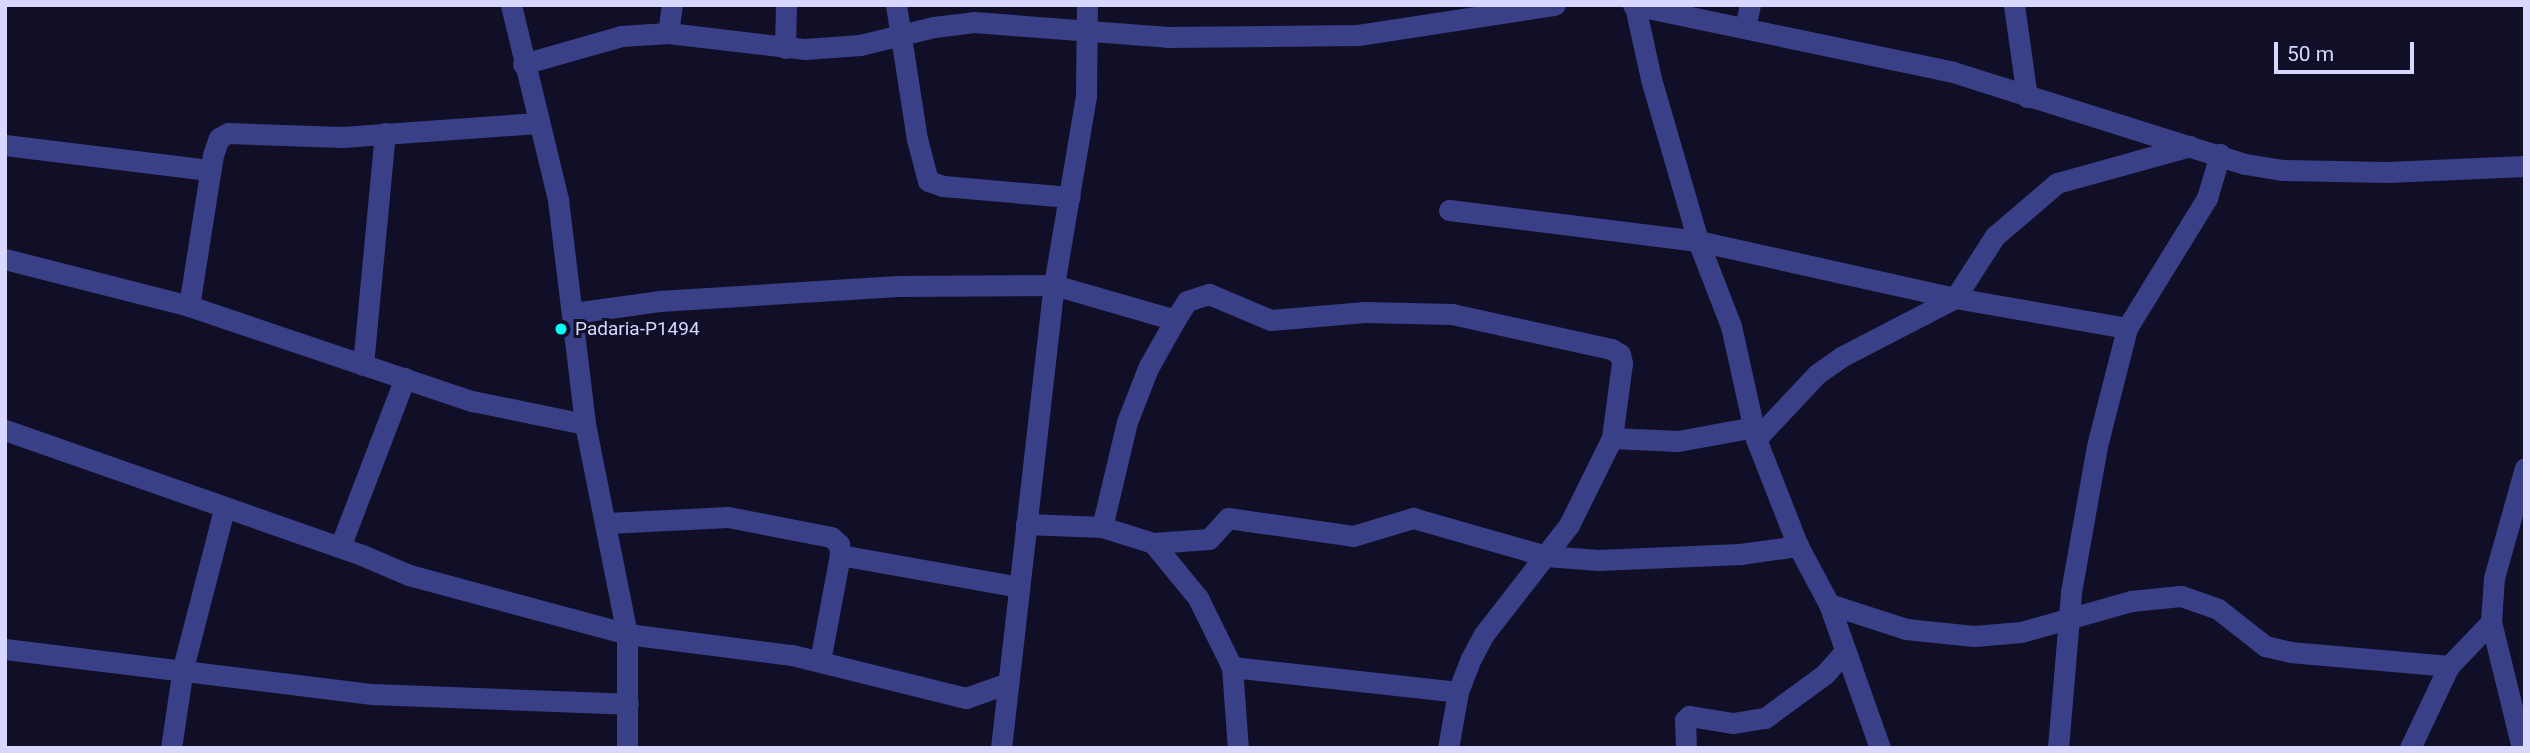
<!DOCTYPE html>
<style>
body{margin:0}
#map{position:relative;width:2530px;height:753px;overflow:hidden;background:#110f28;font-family:Roboto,sans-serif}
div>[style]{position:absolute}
.minor>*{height:21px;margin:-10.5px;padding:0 10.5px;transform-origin:10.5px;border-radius:10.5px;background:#3a4088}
.dots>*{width:19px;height:19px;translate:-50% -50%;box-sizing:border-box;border:4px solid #110f28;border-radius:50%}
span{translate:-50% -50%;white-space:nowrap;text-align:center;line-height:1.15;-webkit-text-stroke:6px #110f28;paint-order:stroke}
.poi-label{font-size:19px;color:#d7d7ff}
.left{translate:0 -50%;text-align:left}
.frame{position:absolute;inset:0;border:7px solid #d7d7ff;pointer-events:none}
.scale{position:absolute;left:2274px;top:42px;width:140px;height:32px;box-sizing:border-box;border:4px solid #d7d7ff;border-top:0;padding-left:9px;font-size:21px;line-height:24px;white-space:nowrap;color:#d7d7ff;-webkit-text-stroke:5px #110f28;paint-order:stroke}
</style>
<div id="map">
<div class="minor">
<i style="left:511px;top:5px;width:201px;rotate:76.4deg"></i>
<i style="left:558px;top:200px;width:226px;rotate:83.1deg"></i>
<i style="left:585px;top:424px;width:214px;rotate:78.7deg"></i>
<i style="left:627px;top:634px;width:114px;rotate:90deg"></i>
<i style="left:896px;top:5px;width:136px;rotate:81.1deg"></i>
<i style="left:917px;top:139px;width:43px;rotate:75.3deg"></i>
<i style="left:928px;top:181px;width:16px;rotate:18deg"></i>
<i style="left:943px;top:186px;width:127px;rotate:5deg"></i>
<i style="left:1633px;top:5px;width:327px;rotate:11.8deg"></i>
<i style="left:1953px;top:72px;width:306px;rotate:17.5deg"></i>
<i style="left:2245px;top:164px;width:37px;rotate:9deg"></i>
<i style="left:2282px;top:170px;width:105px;rotate:1.1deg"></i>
<i style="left:2387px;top:172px;width:138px;rotate:-2.5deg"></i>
<i style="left:2014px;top:5px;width:93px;rotate:82deg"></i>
<i style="left:1635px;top:6px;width:75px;rotate:77.6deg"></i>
<i style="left:1651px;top:79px;width:169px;rotate:73.8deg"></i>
<i style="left:1698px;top:241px;width:91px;rotate:68.8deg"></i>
<i style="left:1731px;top:326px;width:116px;rotate:77.5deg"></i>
<i style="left:1756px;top:439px;width:115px;rotate:68.6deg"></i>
<i style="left:1798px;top:546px;width:66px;rotate:61.9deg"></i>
<i style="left:1829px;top:604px;width:153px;rotate:70.5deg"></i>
<i style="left:1745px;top:28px;width:24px;rotate:-78deg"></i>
<i style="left:668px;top:33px;width:28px;rotate:-82deg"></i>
<i style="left:785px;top:48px;width:43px;rotate:-88.7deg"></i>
<i style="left:523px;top:64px;width:102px;rotate:-15.9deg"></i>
<i style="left:621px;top:36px;width:47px;rotate:-3.7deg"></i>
<i style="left:668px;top:33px;width:138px;rotate:6.7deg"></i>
<i style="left:805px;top:49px;width:55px;rotate:-4.2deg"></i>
<i style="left:860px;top:45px;width:76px;rotate:-13.7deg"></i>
<i style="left:934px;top:27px;width:40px;rotate:-7.1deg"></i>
<i style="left:974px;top:22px;width:194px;rotate:4.4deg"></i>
<i style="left:1167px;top:37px;width:191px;rotate:-0.6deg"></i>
<i style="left:1358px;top:35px;width:199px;rotate:-8.7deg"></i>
<i style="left:5px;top:145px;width:207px;rotate:7deg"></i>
<i style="left:1449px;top:210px;width:251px;rotate:7.1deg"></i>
<i style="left:1698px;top:241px;width:263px;rotate:12.5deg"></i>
<i style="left:1955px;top:298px;width:175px;rotate:9.9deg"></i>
<i style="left:5px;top:259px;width:190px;rotate:14.3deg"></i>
<i style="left:189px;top:306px;width:299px;rotate:18.6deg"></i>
<i style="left:472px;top:401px;width:115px;rotate:11.5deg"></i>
<i style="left:189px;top:306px;width:153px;rotate:-81deg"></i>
<i style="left:213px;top:155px;width:18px;rotate:-71deg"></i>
<i style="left:219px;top:138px;width:10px;rotate:-29deg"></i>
<i style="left:228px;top:133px;width:114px;rotate:2deg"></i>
<i style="left:342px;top:137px;width:196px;rotate:-4.1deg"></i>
<i style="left:573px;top:313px;width:87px;rotate:-7.9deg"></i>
<i style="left:659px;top:301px;width:239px;rotate:-3.6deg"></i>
<i style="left:898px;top:286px;width:156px;rotate:-0.4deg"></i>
<i style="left:1054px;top:285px;width:126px;rotate:16.1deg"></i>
<i style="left:1175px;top:320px;width:22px;rotate:-58deg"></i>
<i style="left:1187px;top:301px;width:23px;rotate:-18deg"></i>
<i style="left:1209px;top:294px;width:67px;rotate:22.8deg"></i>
<i style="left:1271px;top:320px;width:94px;rotate:-4.9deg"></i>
<i style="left:1365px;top:312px;width:87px;rotate:1.3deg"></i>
<i style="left:1452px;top:314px;width:163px;rotate:12.4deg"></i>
<i style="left:1611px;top:349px;width:10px;rotate:29deg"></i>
<i style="left:1620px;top:354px;width:9px;rotate:77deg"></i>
<i style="left:1622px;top:363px;width:76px;rotate:97.6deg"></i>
<i style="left:1612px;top:438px;width:97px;rotate:116.3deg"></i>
<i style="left:1569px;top:525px;width:138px;rotate:127.9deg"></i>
<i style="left:1484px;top:634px;width:27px;rotate:118deg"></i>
<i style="left:1471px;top:658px;width:36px;rotate:111deg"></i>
<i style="left:1458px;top:692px;width:57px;rotate:100.1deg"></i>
<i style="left:363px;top:365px;width:233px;rotate:-84.6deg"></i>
<i style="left:5px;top:430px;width:378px;rotate:19.3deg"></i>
<i style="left:362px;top:555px;width:51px;rotate:23.1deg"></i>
<i style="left:409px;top:575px;width:226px;rotate:15.1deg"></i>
<i style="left:627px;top:634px;width:166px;rotate:7.3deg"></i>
<i style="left:792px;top:655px;width:179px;rotate:13.9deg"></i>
<i style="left:966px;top:698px;width:45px;rotate:-19.7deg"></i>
<i style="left:1612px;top:438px;width:66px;rotate:2.6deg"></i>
<i style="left:1678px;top:441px;width:77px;rotate:-10.4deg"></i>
<i style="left:1756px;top:439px;width:89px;rotate:-46.8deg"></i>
<i style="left:1817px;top:374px;width:29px;rotate:-35deg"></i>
<i style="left:1841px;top:357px;width:128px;rotate:-27.4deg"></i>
<i style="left:1955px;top:298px;width:74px;rotate:-57.2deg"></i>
<i style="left:1995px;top:236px;width:82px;rotate:-40.5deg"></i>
<i style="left:2057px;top:183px;width:138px;rotate:-15.5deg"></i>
<i style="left:607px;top:523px;width:121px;rotate:-2.8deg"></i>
<i style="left:728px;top:517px;width:105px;rotate:11deg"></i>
<i style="left:831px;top:537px;width:11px;rotate:41deg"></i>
<i style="left:839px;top:544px;width:11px;rotate:85deg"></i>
<i style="left:840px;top:555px;width:108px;rotate:100.7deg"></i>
<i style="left:1026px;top:524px;width:76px;rotate:2.3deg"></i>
<i style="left:1102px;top:527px;width:53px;rotate:17.4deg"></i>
<i style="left:1153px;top:543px;width:56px;rotate:-4.1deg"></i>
<i style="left:1209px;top:539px;width:28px;rotate:-48deg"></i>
<i style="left:1228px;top:518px;width:126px;rotate:8.2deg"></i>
<i style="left:1353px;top:536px;width:63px;rotate:-16.7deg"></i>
<i style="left:1413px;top:518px;width:138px;rotate:15.9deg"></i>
<i style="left:1546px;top:556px;width:52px;rotate:4.4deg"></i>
<i style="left:1598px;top:560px;width:142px;rotate:-2.4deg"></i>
<i style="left:1740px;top:554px;width:59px;rotate:-7.9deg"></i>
<i style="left:1102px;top:527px;width:108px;rotate:-76.6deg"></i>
<i style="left:1127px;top:422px;width:58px;rotate:-68.7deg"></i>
<i style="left:1148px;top:368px;width:55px;rotate:-60.6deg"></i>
<i style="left:1153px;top:543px;width:71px;rotate:50.7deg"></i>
<i style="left:1198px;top:598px;width:77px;rotate:63.8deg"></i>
<i style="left:1232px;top:667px;width:81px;rotate:85.8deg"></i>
<i style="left:340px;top:547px;width:181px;rotate:-69deg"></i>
<i style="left:840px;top:555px;width:182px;rotate:10.1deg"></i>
<i style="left:1829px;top:604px;width:81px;rotate:18deg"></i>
<i style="left:1906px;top:629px;width:68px;rotate:5.9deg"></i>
<i style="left:1974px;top:636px;width:47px;rotate:-4.9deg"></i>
<i style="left:2021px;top:632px;width:114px;rotate:-15.7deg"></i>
<i style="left:2131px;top:601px;width:50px;rotate:-5.7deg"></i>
<i style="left:2181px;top:596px;width:39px;rotate:19deg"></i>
<i style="left:2218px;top:609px;width:60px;rotate:38.2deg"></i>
<i style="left:2265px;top:646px;width:26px;rotate:13deg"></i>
<i style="left:2290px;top:652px;width:160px;rotate:5deg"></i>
<i style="left:5px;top:649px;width:370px;rotate:7deg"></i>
<i style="left:372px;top:694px;width:256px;rotate:2.2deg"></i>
<i style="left:1232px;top:667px;width:227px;rotate:6.3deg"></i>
<i style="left:171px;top:748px;width:81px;rotate:-81.5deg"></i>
<i style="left:183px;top:668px;width:164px;rotate:-75.5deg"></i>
<i style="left:1001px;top:748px;width:466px;rotate:-83.5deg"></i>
<i style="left:1054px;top:285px;width:193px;rotate:-80.4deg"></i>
<i style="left:1086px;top:95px;width:90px;rotate:-89.4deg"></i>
<i style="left:1686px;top:748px;width:28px;rotate:-92deg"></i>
<i style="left:1685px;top:720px;width:6px;rotate:-45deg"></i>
<i style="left:1689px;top:716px;width:45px;rotate:9deg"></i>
<i style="left:1733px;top:723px;width:32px;rotate:-9deg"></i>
<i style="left:1765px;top:718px;width:74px;rotate:-36.3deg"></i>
<i style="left:1825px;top:674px;width:29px;rotate:-49deg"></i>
<i style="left:2058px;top:748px;width:157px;rotate:-85.2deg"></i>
<i style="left:2071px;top:592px;width:148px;rotate:-79.9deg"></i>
<i style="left:2097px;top:446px;width:122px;rotate:-75.7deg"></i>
<i style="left:2127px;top:328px;width:153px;rotate:-58.4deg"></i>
<i style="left:2207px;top:198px;width:46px;rotate:-73.5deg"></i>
<i style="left:2410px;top:748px;width:91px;rotate:-64.6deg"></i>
<i style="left:2449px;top:666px;width:61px;rotate:-46.3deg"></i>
<i style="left:2522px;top:748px;width:130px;rotate:-103.8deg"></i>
<i style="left:2491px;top:622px;width:44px;rotate:-86.1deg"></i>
<i style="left:2494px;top:578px;width:114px;rotate:-74.3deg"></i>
</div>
<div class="dots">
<i style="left:561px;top:329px;background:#03fffa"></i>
</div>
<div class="poi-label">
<span class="left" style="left:575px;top:329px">Padaria-P1494</span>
</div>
<div class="frame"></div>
<div class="scale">50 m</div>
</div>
